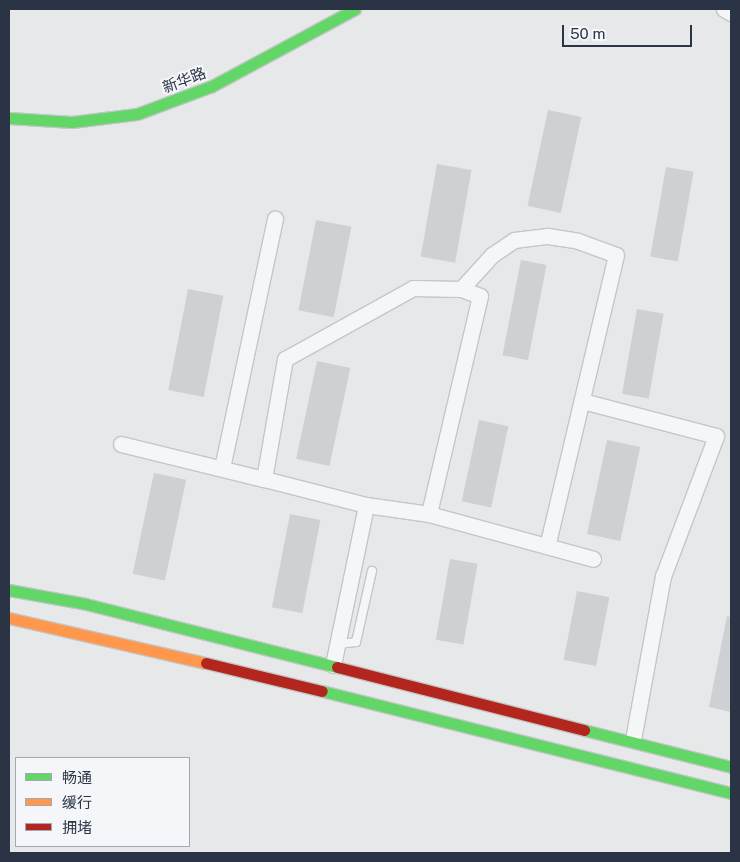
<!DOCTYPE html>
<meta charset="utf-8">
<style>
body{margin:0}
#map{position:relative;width:740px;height:862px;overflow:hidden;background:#e6e8ea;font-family:"Public Sans","Noto Sans SC",sans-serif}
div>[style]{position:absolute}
.building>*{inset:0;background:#ced0d3;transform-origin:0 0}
.roads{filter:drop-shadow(1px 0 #c4c6c8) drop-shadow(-1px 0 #c4c6c8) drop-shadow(0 1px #c4c6c8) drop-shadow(0 -1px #c4c6c8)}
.lane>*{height:8px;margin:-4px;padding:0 4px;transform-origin:4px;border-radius:4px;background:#f5f6f7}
.street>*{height:15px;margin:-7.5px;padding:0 7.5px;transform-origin:7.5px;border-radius:7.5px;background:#f5f6f7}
.fast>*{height:11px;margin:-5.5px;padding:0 5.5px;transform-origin:5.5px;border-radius:5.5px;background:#63d668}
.slow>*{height:11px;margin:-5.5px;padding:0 5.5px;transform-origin:5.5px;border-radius:5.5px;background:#ff974d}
.jam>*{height:11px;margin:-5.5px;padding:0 5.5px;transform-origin:5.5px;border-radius:5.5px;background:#b3261e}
span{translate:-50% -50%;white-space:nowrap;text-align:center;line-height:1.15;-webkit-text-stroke:4px #f4f6f9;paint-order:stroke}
.street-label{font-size:15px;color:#2b3445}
.frame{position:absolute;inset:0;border:10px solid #2b3445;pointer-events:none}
.legend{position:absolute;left:15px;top:757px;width:175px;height:90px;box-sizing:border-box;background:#f4f6f9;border:1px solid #a4a8b1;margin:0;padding:6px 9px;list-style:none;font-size:15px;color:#2b3445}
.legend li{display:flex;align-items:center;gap:10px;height:25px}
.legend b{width:25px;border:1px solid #a4a8b1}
.scale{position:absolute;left:562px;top:25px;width:130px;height:22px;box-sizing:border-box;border:2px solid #2b3445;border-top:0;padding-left:6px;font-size:15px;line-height:18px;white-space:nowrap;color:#2b3445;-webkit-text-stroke:4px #f4f6f9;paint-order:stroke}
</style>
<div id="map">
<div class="building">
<i style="left:548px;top:110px;width:34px;height:98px;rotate:12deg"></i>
<i style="left:437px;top:164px;width:35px;height:94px;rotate:10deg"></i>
<i style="left:666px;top:167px;width:28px;height:91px;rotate:10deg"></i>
<i style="left:316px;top:220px;width:36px;height:92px;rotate:11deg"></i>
<i style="left:521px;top:260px;width:26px;height:97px;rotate:11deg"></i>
<i style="left:188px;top:289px;width:36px;height:103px;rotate:11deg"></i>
<i style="left:637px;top:309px;width:27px;height:86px;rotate:10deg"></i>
<i style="left:317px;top:361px;width:34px;height:100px;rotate:12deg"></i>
<i style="left:479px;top:420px;width:30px;height:83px;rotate:12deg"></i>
<i style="left:607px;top:440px;width:34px;height:96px;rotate:12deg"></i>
<i style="left:154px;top:473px;width:33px;height:103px;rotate:12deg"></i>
<i style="left:290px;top:514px;width:31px;height:95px;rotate:11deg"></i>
<i style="left:450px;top:559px;width:28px;height:82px;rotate:10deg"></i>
<i style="left:577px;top:591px;width:33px;height:70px;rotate:11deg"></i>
<i style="clip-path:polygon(727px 616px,731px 617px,731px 712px,709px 707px)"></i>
</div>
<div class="roads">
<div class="lane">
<i style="left:338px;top:644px;width:18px;rotate:-6deg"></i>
<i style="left:356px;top:642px;width:73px;rotate:-77.3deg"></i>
</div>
<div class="street">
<i style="left:724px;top:9px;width:8px;rotate:30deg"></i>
<i style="left:461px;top:289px;width:46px;rotate:-47.6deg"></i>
<i style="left:492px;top:255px;width:27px;rotate:-34deg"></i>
<i style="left:514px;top:240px;width:34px;rotate:-7deg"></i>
<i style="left:548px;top:236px;width:30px;rotate:9deg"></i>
<i style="left:578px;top:241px;width:40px;rotate:20.2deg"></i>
<i style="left:616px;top:255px;width:299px;rotate:103.3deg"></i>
<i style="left:582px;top:401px;width:138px;rotate:14.6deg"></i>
<i style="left:716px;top:436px;width:150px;rotate:110.7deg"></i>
<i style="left:663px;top:576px;width:166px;rotate:100.4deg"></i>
<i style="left:121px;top:444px;width:147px;rotate:13.8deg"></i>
<i style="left:222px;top:468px;width:255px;rotate:-78deg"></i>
<i style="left:366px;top:505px;width:64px;rotate:8.1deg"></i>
<i style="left:429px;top:514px;width:170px;rotate:15.3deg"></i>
<i style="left:333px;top:665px;width:163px;rotate:-78.3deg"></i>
<i style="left:366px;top:505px;width:105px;rotate:-165.7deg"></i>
<i style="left:264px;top:479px;width:122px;rotate:-80.1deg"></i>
<i style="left:285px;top:359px;width:146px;rotate:-29deg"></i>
<i style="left:413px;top:288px;width:48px;rotate:1.2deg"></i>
<i style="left:461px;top:289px;width:20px;rotate:20deg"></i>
<i style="left:480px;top:296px;width:224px;rotate:103.2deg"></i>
</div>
<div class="fast">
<i style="left:9px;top:118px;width:63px;rotate:3.6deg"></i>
<i style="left:72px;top:122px;width:65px;rotate:-7deg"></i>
<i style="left:137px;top:114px;width:80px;rotate:-20.5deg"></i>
<i style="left:212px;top:86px;width:162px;rotate:-28.3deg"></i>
<i style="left:9px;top:590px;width:78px;rotate:10.3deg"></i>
<i style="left:86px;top:604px;width:259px;rotate:14.1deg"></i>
<i style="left:322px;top:691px;width:422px;rotate:14deg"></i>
<i style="left:584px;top:730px;width:152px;rotate:14.1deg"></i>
</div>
<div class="slow">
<i style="left:9px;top:618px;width:202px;rotate:12.9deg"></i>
</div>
<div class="jam">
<i style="left:206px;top:663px;width:119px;rotate:13.6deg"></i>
<i style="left:337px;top:667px;width:255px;rotate:14.3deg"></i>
</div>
</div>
<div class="street-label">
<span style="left:184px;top:80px;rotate:-21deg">新华路</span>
</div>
<div class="frame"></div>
<ul class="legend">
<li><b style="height:6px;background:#63d668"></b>畅通</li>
<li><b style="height:6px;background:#ff974d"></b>缓行</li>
<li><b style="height:6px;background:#b3261e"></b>拥堵</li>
</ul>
<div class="scale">50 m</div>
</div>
